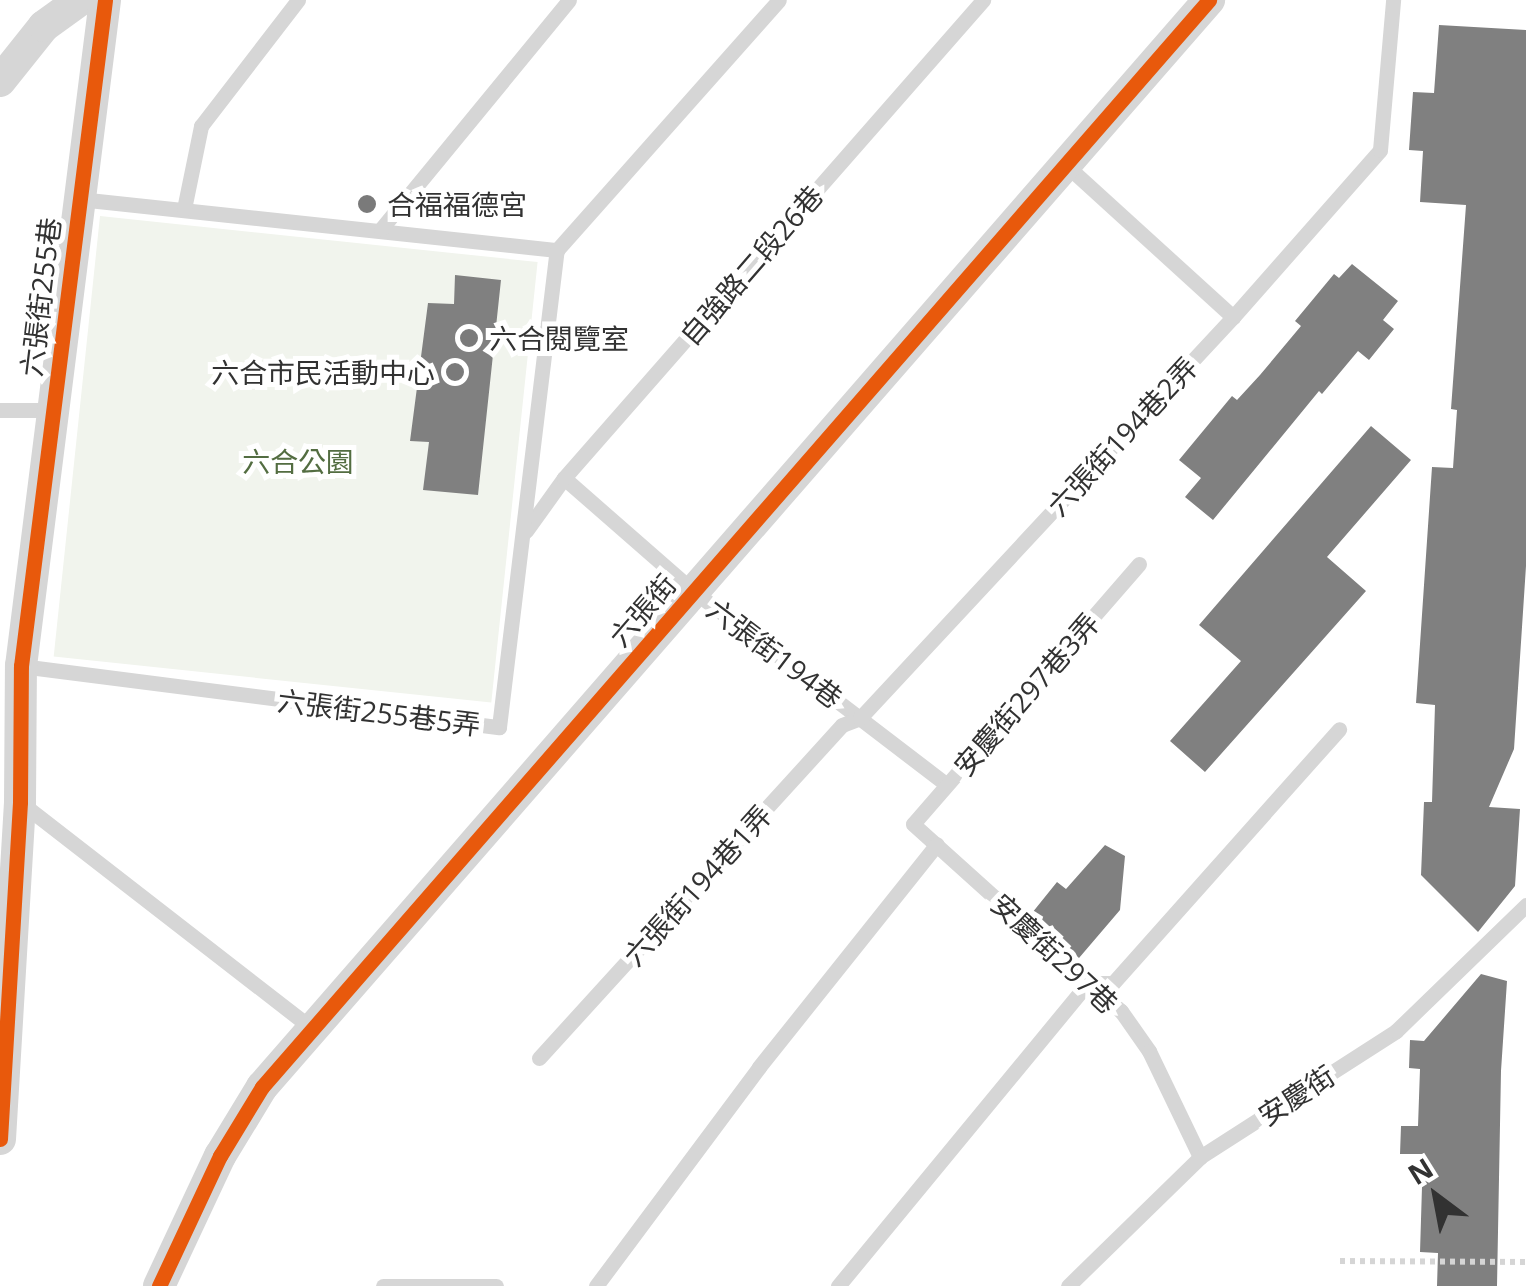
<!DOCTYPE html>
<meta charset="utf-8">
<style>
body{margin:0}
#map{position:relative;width:1526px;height:1286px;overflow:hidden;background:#fff;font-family:"Open Sans","Noto Sans TC",sans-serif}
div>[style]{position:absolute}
.green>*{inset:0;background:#f1f4ed;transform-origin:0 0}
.building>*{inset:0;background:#808080}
.path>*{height:6px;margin-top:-3px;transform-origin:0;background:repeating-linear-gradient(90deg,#d5d5d5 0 5px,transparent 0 10px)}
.service>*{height:15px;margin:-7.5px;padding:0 7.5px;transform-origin:7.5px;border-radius:7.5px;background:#d6d6d6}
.minor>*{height:32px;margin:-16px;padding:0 16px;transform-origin:16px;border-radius:16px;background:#d6d6d6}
.cycleway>*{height:15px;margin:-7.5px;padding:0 7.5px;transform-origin:7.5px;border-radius:7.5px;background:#e8590c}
.dots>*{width:28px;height:28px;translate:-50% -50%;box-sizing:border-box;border:5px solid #fff;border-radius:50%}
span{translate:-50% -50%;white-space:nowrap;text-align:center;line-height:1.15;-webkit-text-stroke:10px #fff;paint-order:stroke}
.poi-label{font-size:28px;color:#323232}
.left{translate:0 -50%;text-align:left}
.right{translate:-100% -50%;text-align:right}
.street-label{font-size:28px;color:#323232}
.park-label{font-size:28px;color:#536d41}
.north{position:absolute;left:1386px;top:1146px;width:100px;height:100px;-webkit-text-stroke:8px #fff;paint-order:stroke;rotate:328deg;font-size:28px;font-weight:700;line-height:40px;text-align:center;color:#323232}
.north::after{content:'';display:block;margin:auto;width:35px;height:45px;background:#323232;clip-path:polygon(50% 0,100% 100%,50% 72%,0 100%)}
</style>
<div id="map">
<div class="green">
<i style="left:100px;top:216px;width:440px;height:443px;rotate:6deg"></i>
</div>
<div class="building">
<i style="clip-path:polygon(1439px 25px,1526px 30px,1526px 566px,1514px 749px,1489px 807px,1520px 809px,1515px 886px,1478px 932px,1421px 875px,1424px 802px,1432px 802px,1435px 705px,1416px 703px,1432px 467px,1453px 468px,1457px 410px,1451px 409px,1466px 205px,1420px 202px,1423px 151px,1409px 150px,1413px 92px,1434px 93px)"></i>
<i style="clip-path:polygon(1352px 264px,1398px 301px,1383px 320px,1394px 329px,1369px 360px,1358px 351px,1322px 394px,1319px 391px,1213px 520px,1185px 497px,1201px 478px,1179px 460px,1232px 396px,1237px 400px,1260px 375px,1301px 326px,1295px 321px,1334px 274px,1339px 278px)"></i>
<i style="clip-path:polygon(455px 275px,501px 280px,478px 495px,423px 490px,429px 442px,410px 441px,428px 303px,454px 304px)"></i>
<i style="clip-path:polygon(1371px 426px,1411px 460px,1327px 557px,1366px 591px,1205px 772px,1170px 741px,1241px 661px,1199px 625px)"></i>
<i style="clip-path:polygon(1105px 845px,1125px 856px,1120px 910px,1079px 958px,1032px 913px,1057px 882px,1066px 889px)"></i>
<i style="clip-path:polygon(1481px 974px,1507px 981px,1501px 1071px,1497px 1286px,1437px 1286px,1438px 1253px,1420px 1252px,1423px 1154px,1400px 1154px,1401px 1126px,1418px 1126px,1420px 1069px,1409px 1068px,1410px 1040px,1424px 1041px)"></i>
</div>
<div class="path">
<i style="left:1340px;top:1261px;width:186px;rotate:0.3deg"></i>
</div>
<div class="service">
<i style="left:1066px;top:165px;width:226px;rotate:42.3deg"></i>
<i style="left:79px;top:199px;width:481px;rotate:6.1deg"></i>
<i style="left:184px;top:209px;width:85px;rotate:-78.4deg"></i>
<i style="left:201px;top:126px;width:159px;rotate:-52.4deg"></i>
<i style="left:381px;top:229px;width:296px;rotate:-50.6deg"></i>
<i style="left:557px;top:250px;width:334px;rotate:-48.4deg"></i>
<i style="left:0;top:410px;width:50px"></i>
<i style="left:564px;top:478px;width:170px;rotate:41.2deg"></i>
<i style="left:692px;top:590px;width:320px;rotate:37.4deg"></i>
<i style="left:526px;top:531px;width:65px;rotate:-54.4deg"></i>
<i style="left:564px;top:478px;width:636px;rotate:-48.76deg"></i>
<i style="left:1139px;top:564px;width:344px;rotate:131deg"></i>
<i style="left:913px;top:824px;width:280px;rotate:42deg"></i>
<i style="left:1121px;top:1011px;width:49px;rotate:55deg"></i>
<i style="left:1149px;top:1051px;width:118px;rotate:64.3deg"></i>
<i style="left:21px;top:666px;width:482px;rotate:7.3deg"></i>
<i style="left:499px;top:727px;width:481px;rotate:-83.1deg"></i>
<i style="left:20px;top:802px;width:368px;rotate:37.8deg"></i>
<i style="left:539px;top:1058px;width:450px;rotate:-47.7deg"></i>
<i style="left:842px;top:725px;width:19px;rotate:-21deg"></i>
<i style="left:860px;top:718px;width:548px;rotate:-47.07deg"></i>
<i style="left:1233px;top:317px;width:222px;rotate:-48.6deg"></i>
<i style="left:1380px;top:150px;width:151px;rotate:-85deg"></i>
<i style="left:383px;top:1286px;width:113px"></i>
<i style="left:596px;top:1286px;width:273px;rotate:-53.3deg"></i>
<i style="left:759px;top:1067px;width:285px;rotate:-51.4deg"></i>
<i style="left:838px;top:1286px;width:393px;rotate:-50.5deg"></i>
<i style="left:1088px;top:983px;width:25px"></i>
<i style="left:1113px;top:983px;width:340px;rotate:-48.3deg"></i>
<i style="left:1068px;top:1286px;width:185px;rotate:-44.3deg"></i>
<i style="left:1200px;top:1157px;width:233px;rotate:-32.7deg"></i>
<i style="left:1396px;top:1031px;width:181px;rotate:-44.1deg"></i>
</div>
<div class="minor">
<i style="left:0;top:81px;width:70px;rotate:-51.3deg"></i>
<i style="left:44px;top:26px;width:44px;rotate:-35.8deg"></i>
<i style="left:0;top:1139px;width:338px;rotate:-86.6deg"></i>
<i style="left:20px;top:802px;width:136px;rotate:-89.6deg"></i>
<i style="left:21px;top:666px;width:671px;rotate:-82.81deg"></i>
<i style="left:159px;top:1286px;width:144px;rotate:-64.9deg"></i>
<i style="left:220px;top:1156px;width:81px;rotate:-58.7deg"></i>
<i style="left:262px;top:1087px;width:1442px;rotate:-48.94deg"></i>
</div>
<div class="cycleway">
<i style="left:0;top:1139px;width:338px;rotate:-86.6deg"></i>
<i style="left:20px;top:802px;width:136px;rotate:-89.6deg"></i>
<i style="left:21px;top:666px;width:671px;rotate:-82.81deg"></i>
<i style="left:159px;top:1286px;width:144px;rotate:-64.9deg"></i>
<i style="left:220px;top:1156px;width:81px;rotate:-58.7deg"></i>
<i style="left:262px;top:1087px;width:1442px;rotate:-48.94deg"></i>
</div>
<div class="dots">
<i style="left:367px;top:204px;background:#7a7a7a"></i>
<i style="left:469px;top:338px;background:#7a7a7a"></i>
<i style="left:455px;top:372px;background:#7a7a7a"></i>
</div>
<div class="poi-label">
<span class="left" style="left:387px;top:204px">合福福德宮</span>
<span class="left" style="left:489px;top:338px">六合閱覽室</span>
<span class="right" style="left:435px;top:372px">六合市民活動中心</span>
</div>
<div class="street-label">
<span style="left:751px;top:265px;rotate:-49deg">自強路二段26巷</span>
<span style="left:40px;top:297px;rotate:-83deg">六張街255巷</span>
<span style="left:1122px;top:436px;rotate:-47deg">六張街194巷2弄</span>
<span style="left:642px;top:610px;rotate:-49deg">六張街</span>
<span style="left:775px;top:653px;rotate:37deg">六張街194巷</span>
<span style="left:1026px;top:694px;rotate:-49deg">安慶街297巷3弄</span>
<span style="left:379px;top:712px;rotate:7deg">六張街255巷5弄</span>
<span style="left:697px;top:885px;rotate:-48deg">六張街194巷1弄</span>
<span style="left:1055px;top:953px;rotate:43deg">安慶街297巷</span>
<span style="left:1296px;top:1095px;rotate:-33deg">安慶街</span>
</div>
<div class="park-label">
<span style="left:298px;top:461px">六合公園</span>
</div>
<div class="north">N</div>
</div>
